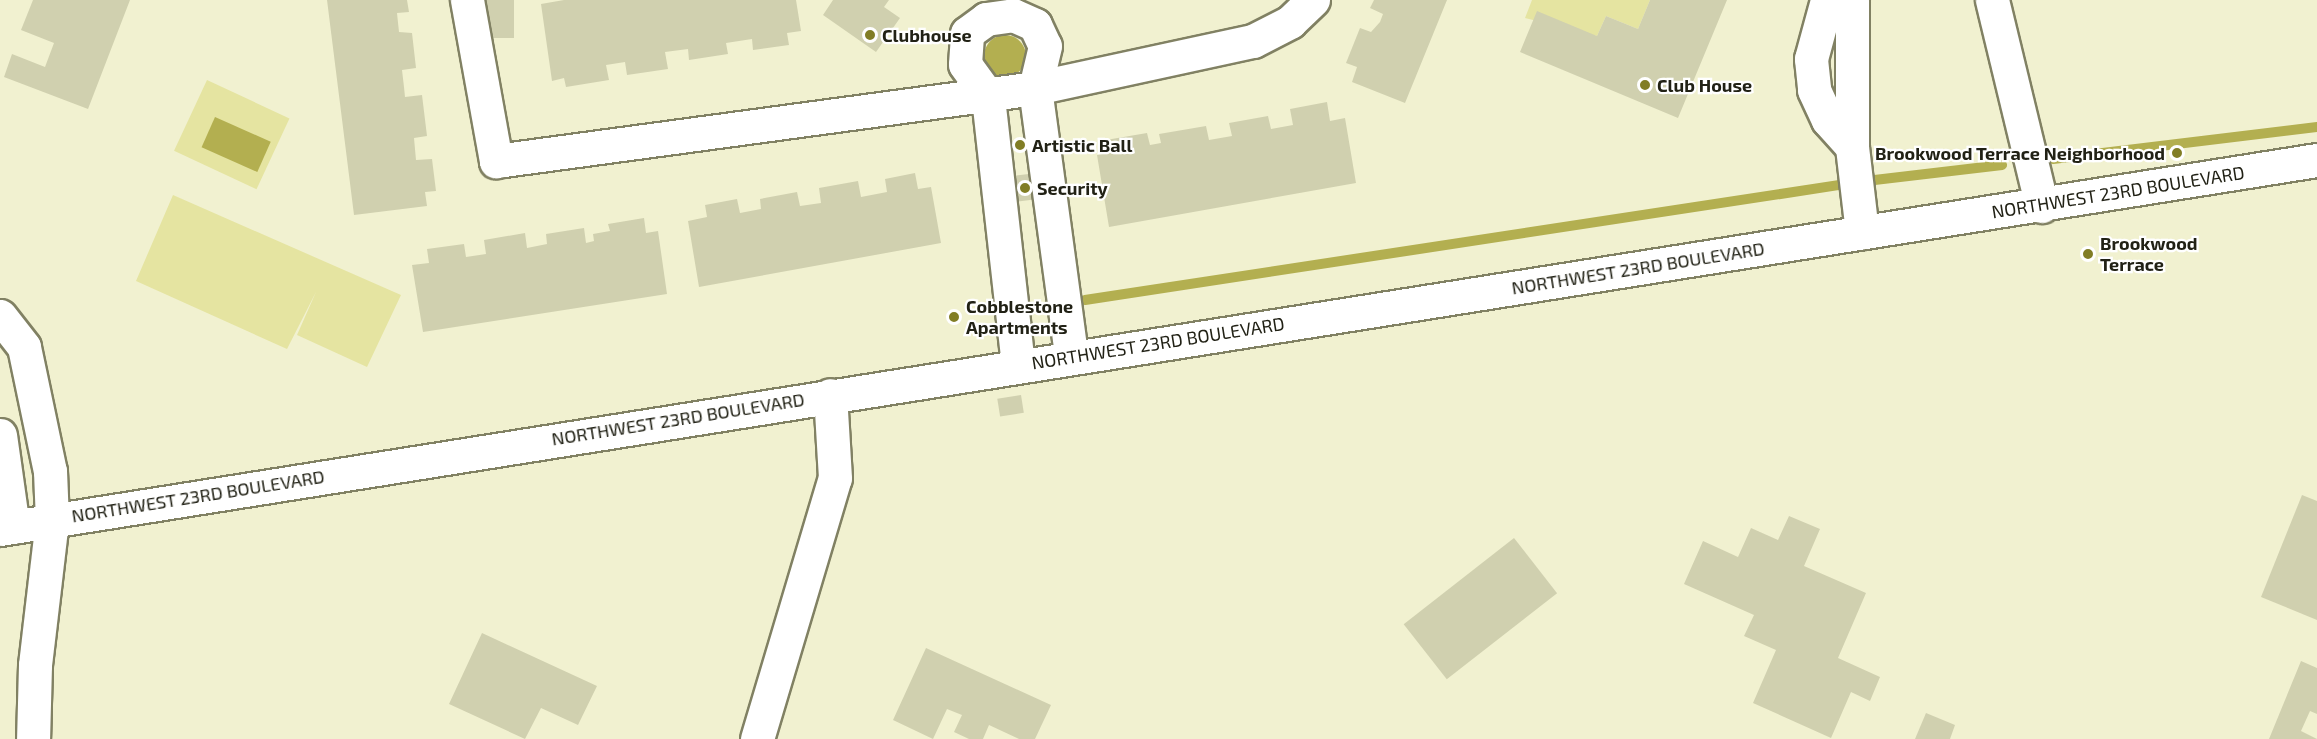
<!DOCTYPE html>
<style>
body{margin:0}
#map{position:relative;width:2317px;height:739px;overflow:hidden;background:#f1f1d0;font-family:"Exo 2",sans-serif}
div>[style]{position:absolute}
.green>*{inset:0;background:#e5e4a1;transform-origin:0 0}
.water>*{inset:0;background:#b3af50;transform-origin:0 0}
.round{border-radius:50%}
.stream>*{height:10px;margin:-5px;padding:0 5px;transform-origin:5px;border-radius:5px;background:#b3af50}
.building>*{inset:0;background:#d0d0af;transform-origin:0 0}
.roads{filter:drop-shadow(2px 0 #818163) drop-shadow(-2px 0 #818163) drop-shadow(0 2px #818163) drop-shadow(0 -2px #818163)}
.minor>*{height:33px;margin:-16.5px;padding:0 16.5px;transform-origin:16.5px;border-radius:16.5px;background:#fff}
.dots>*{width:16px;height:16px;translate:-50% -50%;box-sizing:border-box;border:3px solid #fff;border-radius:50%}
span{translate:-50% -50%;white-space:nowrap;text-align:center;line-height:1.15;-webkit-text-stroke:4.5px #fff;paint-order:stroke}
.poi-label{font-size:18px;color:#212115;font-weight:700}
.left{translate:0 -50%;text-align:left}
.right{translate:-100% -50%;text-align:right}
.street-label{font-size:18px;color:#212115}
</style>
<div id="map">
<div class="green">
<i style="clip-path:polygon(1532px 0,1650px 0,1638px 29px,1606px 16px,1597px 36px,1525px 18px)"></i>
<i style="left:207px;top:80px;width:91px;height:78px;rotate:25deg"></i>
<i style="clip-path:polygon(173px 195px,401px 295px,367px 367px,297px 335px,316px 292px,287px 349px,136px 281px)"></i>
</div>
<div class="water">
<i class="round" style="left:984px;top:35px;width:42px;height:42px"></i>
<i style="left:215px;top:117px;width:61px;height:33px;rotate:24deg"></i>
</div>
<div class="stream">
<i style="left:2053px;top:159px;width:266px;rotate:-6.9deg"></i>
<i style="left:1866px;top:181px;width:137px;rotate:-6.7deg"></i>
<i style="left:1085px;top:300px;width:770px;rotate:-8.67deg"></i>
</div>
<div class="building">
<i style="clip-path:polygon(33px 0,130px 0,88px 109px,4px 77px,12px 54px,45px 67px,54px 43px,21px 30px)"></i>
<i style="clip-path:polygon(327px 0,407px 0,409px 12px,397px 13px,399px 32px,412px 33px,416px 68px,402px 70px,404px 87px,405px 97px,422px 95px,427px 136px,414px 138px,416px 160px,432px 159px,436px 191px,425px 192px,427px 206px,354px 215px)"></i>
<i style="left:481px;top:0;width:33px;height:38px"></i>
<i style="clip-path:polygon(564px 0,796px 0,801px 31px,787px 33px,789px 45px,753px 50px,752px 39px,726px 43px,728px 54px,689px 60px,688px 49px,665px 52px,668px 69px,627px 75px,625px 62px,606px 65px,609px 80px,566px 87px,564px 78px,552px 81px,541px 4px)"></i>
<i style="clip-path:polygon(833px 0,889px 0,884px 7px,900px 18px,876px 52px,823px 15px)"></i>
<i style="clip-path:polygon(1374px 0,1447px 0,1405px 103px,1352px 82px,1357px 67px,1346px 63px,1360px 28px,1371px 32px,1380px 22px,1383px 14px,1370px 8px)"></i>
<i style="clip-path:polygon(1650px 0,1727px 0,1678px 118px,1520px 52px,1537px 11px,1597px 36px,1606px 16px,1638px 29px)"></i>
<i style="clip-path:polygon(1327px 102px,1330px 121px,1345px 118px,1356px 183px,1109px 227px,1097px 155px,1108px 153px,1106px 140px,1147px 133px,1150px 145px,1161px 143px,1159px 134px,1206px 126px,1209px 140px,1232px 136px,1229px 123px,1268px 116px,1271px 129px,1293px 125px,1290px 109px)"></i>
<i style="clip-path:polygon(915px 173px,918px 189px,931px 187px,941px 243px,699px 287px,688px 221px,707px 217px,705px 205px,737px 199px,740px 213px,761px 209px,760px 199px,797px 192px,800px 206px,821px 203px,819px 188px,858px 181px,861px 197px,887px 192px,885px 179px)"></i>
<i style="left:1037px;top:173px;width:26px;height:26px;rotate:83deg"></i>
<i style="clip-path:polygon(644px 218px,646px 233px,658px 231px,667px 294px,423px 332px,412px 265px,429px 263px,427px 249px,464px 244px,466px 257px,486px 254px,484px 240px,525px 233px,527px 248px,547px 244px,546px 234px,584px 228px,586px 243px,594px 241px,593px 234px,610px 231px,608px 224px)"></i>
<i style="left:1021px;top:395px;width:18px;height:24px;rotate:81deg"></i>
<i style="clip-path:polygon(2302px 495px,2317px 501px,2317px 620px,2261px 597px)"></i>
<i style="clip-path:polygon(1789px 516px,1820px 529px,1804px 566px,1866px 593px,1838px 658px,1880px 677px,1870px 701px,1851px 692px,1831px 738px,1753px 703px,1776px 650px,1744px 636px,1754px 615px,1684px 584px,1703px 541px,1738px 557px,1751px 528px,1778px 540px)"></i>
<i style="left:1514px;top:538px;width:70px;height:140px;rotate:52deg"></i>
<i style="clip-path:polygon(482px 633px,597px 686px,578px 725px,541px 708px,525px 739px,449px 704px)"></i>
<i style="clip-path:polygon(926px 648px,1051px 705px,1035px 739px,1019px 739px,989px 725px,983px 739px,969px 739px,954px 732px,962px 715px,947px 709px,933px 739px,893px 720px)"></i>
<i style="clip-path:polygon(2301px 661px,2317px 668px,2317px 714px,2310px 711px,2301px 731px,2317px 739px,2269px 739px)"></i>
<i style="clip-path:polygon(1926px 713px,1955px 725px,1950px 739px,1915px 739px)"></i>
</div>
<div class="roads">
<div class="minor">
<i style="left:467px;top:0;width:164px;rotate:79.8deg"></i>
<i style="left:496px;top:161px;width:544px;rotate:-7.71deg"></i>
<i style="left:1035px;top:88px;width:223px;rotate:-12.2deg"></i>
<i style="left:1253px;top:41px;width:42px;rotate:-27.2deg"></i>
<i style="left:1290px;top:22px;width:32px;rotate:-44deg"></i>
<i style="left:1827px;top:0;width:61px;rotate:105.2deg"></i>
<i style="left:1811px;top:59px;width:31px;rotate:84deg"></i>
<i style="left:1814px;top:90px;width:33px;rotate:65deg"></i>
<i style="left:1828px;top:120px;width:36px;rotate:48deg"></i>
<i style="left:1852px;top:0;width:147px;rotate:90deg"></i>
<i style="left:1852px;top:147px;width:86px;rotate:83.3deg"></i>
<i style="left:1992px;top:0;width:212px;rotate:76.4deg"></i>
<i style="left:0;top:316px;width:39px;rotate:52deg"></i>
<i style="left:24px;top:347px;width:127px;rotate:78.2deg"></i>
<i style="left:50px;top:471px;width:49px;rotate:87.7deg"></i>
<i style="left:52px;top:520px;width:146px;rotate:96.7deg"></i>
<i style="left:35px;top:665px;width:74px;rotate:91.5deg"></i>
<i style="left:1018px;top:365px;width:271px;rotate:-96.4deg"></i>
<i style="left:988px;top:96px;width:39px;rotate:-126deg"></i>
<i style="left:965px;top:64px;width:31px;rotate:-86deg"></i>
<i style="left:967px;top:33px;width:24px;rotate:-36deg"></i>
<i style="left:986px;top:19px;width:27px;rotate:-8deg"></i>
<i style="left:1013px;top:15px;width:24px;rotate:24deg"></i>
<i style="left:1035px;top:25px;width:23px;rotate:65deg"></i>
<i style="left:1045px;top:46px;width:43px;rotate:103.4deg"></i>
<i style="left:1035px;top:88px;width:269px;rotate:82.3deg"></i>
<i style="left:0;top:435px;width:93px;rotate:82deg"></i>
<i style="left:0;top:529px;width:2346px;rotate:-9.05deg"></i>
<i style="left:757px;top:739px;width:272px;rotate:-73.4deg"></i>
<i style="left:835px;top:478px;width:83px;rotate:-93.4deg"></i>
</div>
</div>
<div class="dots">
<i style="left:870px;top:35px;background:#817d25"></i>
<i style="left:1645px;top:85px;background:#817d25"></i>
<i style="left:1020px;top:145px;background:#817d25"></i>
<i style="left:2177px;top:153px;background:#817d25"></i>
<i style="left:1025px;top:188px;background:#817d25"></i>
<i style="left:2088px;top:254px;background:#817d25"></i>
<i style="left:954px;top:317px;background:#817d25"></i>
</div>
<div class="poi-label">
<span class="left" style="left:882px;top:35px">Clubhouse</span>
<span class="left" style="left:1657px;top:85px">Club House</span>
<span class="left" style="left:1032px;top:145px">Artistic Ball</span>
<span class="right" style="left:2165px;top:153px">Brookwood Terrace Neighborhood</span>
<span class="left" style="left:1037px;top:188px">Security</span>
<span class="left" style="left:2100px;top:254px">Brookwood<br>Terrace</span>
<span class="left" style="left:966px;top:317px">Cobblestone<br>Apartments</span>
</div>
<div class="street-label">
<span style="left:2118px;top:192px;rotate:-9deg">NORTHWEST 23RD BOULEVARD</span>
<span style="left:1638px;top:268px;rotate:-9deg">NORTHWEST 23RD BOULEVARD</span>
<span style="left:1158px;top:343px;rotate:-9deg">NORTHWEST 23RD BOULEVARD</span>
<span style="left:678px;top:419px;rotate:-9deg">NORTHWEST 23RD BOULEVARD</span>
<span style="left:198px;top:496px;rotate:-9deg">NORTHWEST 23RD BOULEVARD</span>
</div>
</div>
